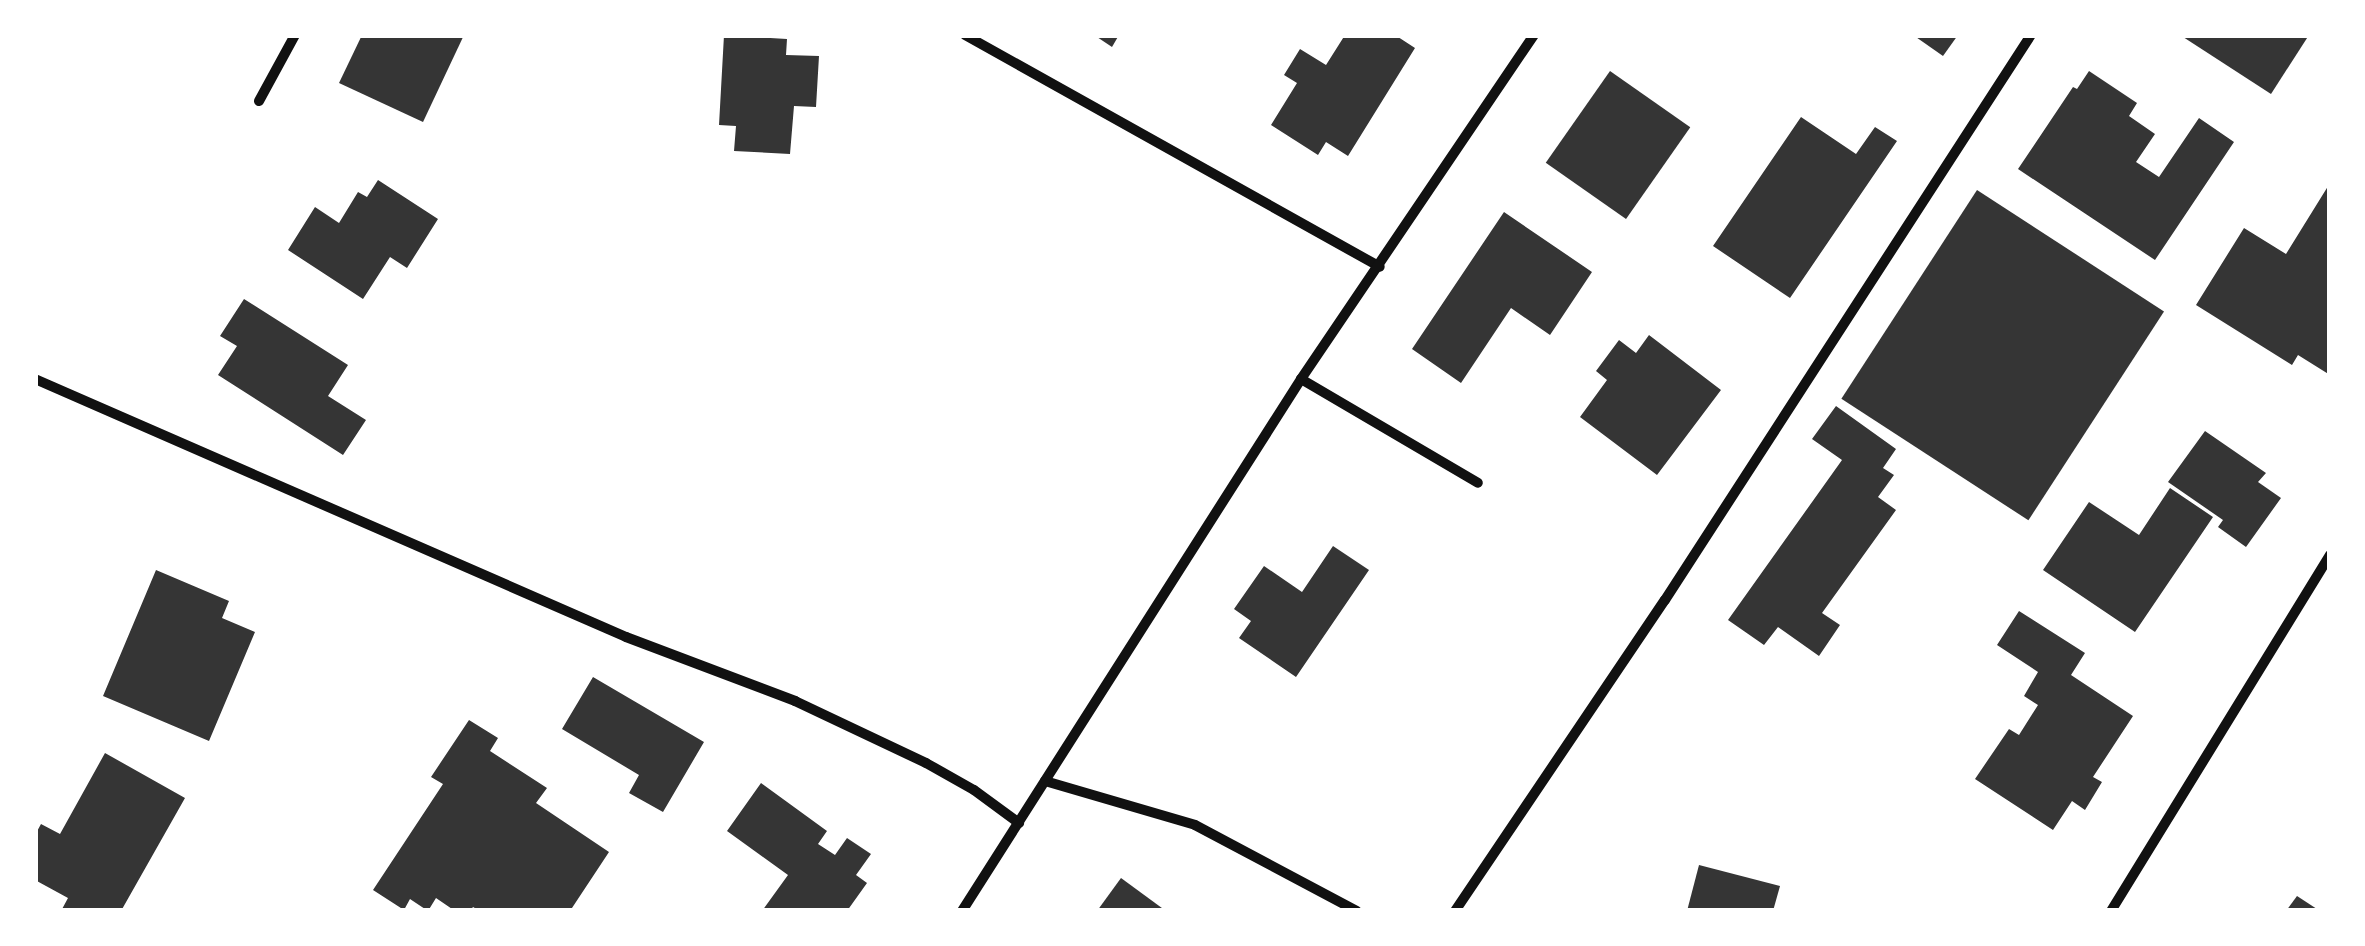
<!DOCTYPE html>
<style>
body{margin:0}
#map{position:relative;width:2365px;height:946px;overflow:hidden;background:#fff;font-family:"Roboto Condensed",sans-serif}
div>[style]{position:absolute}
.building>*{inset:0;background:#353535;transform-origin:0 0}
.minor>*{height:10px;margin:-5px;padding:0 5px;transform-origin:5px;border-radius:5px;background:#111}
span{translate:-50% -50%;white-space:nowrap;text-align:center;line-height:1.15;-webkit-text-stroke:8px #fff;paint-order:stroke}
.frame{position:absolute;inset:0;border:38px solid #fff;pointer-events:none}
</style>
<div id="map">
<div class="building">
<i style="clip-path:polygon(362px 35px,464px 35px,423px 122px,339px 83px)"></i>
<i style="clip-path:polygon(724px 35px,787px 39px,786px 55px,819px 56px,816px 107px,794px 106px,790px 154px,734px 151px,736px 126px,719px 125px)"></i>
<i style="clip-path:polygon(1094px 35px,1119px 35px,1112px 47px)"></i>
<i style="clip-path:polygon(1345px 35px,1395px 35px,1415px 48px,1348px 156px,1326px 142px,1318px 155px,1271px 125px,1297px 83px,1284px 75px,1300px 49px,1326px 65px)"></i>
<i style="clip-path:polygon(1913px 35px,1958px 35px,1943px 56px)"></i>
<i style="clip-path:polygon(2180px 35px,2309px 35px,2271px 94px)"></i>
<i style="left:1610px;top:71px;width:98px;height:112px;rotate:35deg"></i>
<i style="clip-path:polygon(2089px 71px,2137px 103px,2129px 116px,2155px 134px,2136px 162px,2159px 177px,2199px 118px,2234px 142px,2155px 260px,2018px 169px,2073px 87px,2077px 89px)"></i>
<i style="clip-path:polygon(1801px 117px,1856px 154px,1875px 127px,1897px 141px,1790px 298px,1713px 246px)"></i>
<i style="clip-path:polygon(378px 180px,438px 219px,407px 268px,390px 257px,363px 299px,288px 250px,315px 207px,339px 223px,358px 192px,367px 197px)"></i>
<i style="clip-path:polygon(2330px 183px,2330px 375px,2298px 355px,2292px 365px,2196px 305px,2244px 228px,2286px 254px)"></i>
<i style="left:1977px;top:190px;width:223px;height:249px;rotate:33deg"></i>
<i style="clip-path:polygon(1504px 212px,1592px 272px,1550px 335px,1511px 308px,1461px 383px,1412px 349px)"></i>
<i style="clip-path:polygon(244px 299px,348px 365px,328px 396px,366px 420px,343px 455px,218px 375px,237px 346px,220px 336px)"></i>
<i style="clip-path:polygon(1649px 335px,1721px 390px,1657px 475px,1580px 417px,1607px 380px,1596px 371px,1619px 340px,1636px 353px)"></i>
<i style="clip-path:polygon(1836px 406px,1896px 449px,1883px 468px,1894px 475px,1878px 497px,1896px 510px,1822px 613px,1840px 625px,1819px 656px,1778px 627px,1764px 645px,1728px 620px,1842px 460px,1812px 439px)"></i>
<i style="clip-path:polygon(2205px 431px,2266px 473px,2258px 482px,2281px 498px,2246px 547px,2218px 527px,2223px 520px,2168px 482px)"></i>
<i style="clip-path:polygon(2170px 488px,2213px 517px,2135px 632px,2043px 570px,2089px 502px,2139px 535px)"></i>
<i style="clip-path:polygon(1333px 546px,1369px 570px,1296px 677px,1239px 638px,1251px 621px,1234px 609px,1264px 566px,1302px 592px)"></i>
<i style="clip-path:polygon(156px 570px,229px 601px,222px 618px,255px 632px,209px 741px,103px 696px)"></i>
<i style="clip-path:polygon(2019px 611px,2085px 653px,2071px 675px,2133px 716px,2093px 777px,2102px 782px,2085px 810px,2072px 801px,2053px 830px,1975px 779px,2009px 729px,2019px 735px,2038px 705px,2024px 696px,2038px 672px,1997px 645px)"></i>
<i style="clip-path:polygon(593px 677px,704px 742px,663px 812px,629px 793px,639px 775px,562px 729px)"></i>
<i style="clip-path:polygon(469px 720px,498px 738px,490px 751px,547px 788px,536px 803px,609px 852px,570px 911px,480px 911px,473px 907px,470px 911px,455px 911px,436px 898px,428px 911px,410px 899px,404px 910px,373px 890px,443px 784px,431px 777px)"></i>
<i style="clip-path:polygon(105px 753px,185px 798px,121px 911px,61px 911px,68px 898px,35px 880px,35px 835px,41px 824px,60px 834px)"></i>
<i style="clip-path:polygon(761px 783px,827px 831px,818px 844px,835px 855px,847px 838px,871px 854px,856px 875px,867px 883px,847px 911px,762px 911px,788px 875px,727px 831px)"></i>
<i style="clip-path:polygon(1699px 865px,1780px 886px,1773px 911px,1687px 911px)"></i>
<i style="clip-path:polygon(1121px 878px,1166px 911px,1097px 911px)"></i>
<i style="clip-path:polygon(2297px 896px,2320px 911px,2286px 911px)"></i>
</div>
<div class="minor">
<i style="left:965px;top:35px;width:475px;rotate:29.2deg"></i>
<i style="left:259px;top:101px;width:75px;rotate:-61.4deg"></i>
<i style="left:35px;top:379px;width:645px;rotate:23.58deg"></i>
<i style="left:626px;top:637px;width:181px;rotate:20.7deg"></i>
<i style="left:795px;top:701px;width:145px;rotate:25.3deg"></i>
<i style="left:926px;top:763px;width:55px;rotate:29.4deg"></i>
<i style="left:974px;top:790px;width:56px;rotate:36.3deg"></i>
<i style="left:1301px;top:379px;width:205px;rotate:30.4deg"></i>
<i style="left:1045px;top:781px;width:156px;rotate:16.3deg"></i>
<i style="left:1195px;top:825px;width:183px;rotate:28deg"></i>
<i style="left:962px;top:911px;width:631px;rotate:-57.49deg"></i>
<i style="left:1301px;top:379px;width:415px;rotate:-55.9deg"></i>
<i style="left:1455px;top:911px;width:375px;rotate:-56deg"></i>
<i style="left:1665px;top:600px;width:673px;rotate:-57.07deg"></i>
<i style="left:2111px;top:911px;width:418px;rotate:-58.4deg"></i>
</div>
<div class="frame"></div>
</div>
